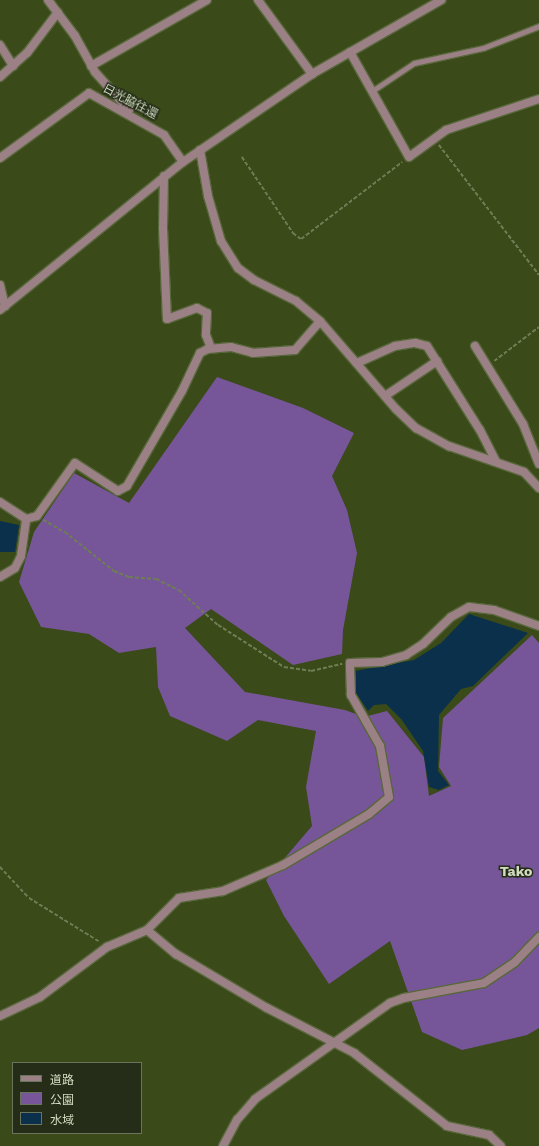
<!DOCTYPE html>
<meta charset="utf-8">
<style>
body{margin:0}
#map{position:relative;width:539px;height:1146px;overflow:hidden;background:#3a4a19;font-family:"Work Sans","Noto Sans JP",sans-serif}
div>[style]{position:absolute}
.green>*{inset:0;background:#765698}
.water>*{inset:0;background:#0b304b}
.path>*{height:1.5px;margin-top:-0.75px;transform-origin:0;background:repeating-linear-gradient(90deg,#6e7d53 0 4px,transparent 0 6px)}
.roads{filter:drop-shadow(1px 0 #58673b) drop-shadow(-1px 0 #58673b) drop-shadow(0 1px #58673b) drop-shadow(0 -1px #58673b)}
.lane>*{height:5px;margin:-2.5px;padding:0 2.5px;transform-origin:2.5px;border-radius:2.5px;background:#9b8085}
.street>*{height:8px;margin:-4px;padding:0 4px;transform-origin:4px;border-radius:4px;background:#9b8085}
span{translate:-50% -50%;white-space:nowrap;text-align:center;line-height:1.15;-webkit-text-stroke:3px #252d18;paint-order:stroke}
.street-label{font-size:12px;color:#d1dcc1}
.quarter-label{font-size:14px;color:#d1dcc1;font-weight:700}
.legend{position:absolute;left:12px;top:1062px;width:130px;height:72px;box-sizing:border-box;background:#252d18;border:1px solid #6a735c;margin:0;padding:5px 7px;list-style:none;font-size:12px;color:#d1dcc1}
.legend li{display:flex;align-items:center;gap:8px;height:20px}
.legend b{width:20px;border:1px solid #6a735c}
</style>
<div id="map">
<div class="green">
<i style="clip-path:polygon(217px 377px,303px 408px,354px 433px,332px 476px,347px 510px,357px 553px,343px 630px,342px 654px,293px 665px,211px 609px,185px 628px,245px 692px,345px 710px,364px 717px,387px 711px,424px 757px,429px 796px,451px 786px,439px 767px,443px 718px,532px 635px,539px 643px,539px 1028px,527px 1035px,462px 1050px,422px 1032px,390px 941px,329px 984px,284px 916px,266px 880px,312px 826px,306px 787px,316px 731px,258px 720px,227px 741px,170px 716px,158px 687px,156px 647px,119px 653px,89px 634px,41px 627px,19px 582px,34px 532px,74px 473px,129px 503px)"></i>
</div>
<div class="water">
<i style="clip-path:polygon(0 521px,19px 525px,15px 552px,0 552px)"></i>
<i style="clip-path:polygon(469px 614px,528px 633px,473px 686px,461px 689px,439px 715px,438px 771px,449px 785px,439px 790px,429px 787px,423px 751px,402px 720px,386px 704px,374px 705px,368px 711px,356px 693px,355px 671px,414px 660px,441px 643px)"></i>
</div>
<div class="path">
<i style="left:439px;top:145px;width:164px;rotate:52.4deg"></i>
<i style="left:242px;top:157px;width:92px;rotate:56.1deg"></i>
<i style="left:293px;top:233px;width:10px;rotate:37deg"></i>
<i style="left:301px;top:239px;width:127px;rotate:-37.3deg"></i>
<i style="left:494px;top:361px;width:56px;rotate:-37.1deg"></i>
<i style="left:43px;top:520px;width:25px;rotate:29deg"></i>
<i style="left:65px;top:532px;width:63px;rotate:38.5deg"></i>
<i style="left:114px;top:571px;width:16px;rotate:22deg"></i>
<i style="left:129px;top:577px;width:27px;rotate:4deg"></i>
<i style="left:156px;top:579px;width:25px;rotate:26deg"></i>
<i style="left:179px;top:590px;width:52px;rotate:41.9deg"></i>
<i style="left:218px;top:625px;width:78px;rotate:32.5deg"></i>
<i style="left:284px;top:667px;width:27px;rotate:8deg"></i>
<i style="left:311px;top:671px;width:32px;rotate:-13deg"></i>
<i style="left:0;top:867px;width:42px;rotate:46.9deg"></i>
<i style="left:29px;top:898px;width:84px;rotate:31.8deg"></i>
</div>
<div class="roads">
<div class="lane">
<i style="left:372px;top:91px;width:50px;rotate:-33.7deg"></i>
<i style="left:414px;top:63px;width:71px;rotate:-12.3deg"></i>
<i style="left:483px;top:48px;width:60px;rotate:-21.4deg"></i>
</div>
<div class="street">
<i style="left:48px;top:0;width:45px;rotate:53.1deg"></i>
<i style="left:75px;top:36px;width:41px;rotate:60.9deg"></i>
<i style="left:95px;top:72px;width:51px;rotate:48.2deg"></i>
<i style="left:258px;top:0;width:92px;rotate:53.9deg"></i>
<i style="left:0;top:45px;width:25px;rotate:58deg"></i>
<i style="left:350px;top:52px;width:120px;rotate:60.7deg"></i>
<i style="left:409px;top:157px;width:46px;rotate:-36.1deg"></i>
<i style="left:446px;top:130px;width:98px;rotate:-18.4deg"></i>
<i style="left:91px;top:66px;width:133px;rotate:-29.6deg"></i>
<i style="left:0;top:77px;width:36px;rotate:-42deg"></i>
<i style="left:27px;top:53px;width:51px;rotate:-52.9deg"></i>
<i style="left:200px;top:150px;width:47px;rotate:80.1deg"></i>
<i style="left:208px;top:196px;width:47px;rotate:73.9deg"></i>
<i style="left:221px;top:241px;width:32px;rotate:58deg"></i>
<i style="left:238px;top:268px;width:20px;rotate:37deg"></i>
<i style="left:254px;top:280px;width:47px;rotate:26.6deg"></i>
<i style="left:296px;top:301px;width:31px;rotate:40deg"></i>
<i style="left:320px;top:321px;width:116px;rotate:49.2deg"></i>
<i style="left:396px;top:409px;width:28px;rotate:44deg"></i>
<i style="left:416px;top:428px;width:38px;rotate:29deg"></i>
<i style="left:449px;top:446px;width:79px;rotate:19.1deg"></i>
<i style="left:524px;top:472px;width:22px;rotate:47deg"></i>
<i style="left:0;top:158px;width:110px;rotate:-36.1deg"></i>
<i style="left:89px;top:93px;width:86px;rotate:29.2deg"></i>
<i style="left:164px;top:135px;width:33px;rotate:55deg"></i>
<i style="left:164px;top:176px;width:52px;rotate:91.1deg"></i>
<i style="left:163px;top:228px;width:91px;rotate:87.5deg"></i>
<i style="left:167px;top:319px;width:32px;rotate:-20deg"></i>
<i style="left:197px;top:308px;width:11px;rotate:27deg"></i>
<i style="left:207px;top:313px;width:22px;rotate:93deg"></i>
<i style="left:206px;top:335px;width:14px;rotate:69deg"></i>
<i style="left:0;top:285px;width:22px;rotate:77deg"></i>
<i style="left:0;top:310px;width:235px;rotate:-39deg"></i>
<i style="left:183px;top:162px;width:156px;rotate:-34.3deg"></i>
<i style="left:312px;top:74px;width:149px;rotate:-29.8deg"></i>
<i style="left:475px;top:346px;width:92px;rotate:58.4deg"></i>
<i style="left:523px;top:424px;width:43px;rotate:68.2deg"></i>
<i style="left:357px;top:363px;width:42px;rotate:-24.1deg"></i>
<i style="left:395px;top:346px;width:20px;rotate:-9deg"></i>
<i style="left:415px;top:343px;width:12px;rotate:14deg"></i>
<i style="left:427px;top:346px;width:99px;rotate:57.8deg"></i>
<i style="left:480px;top:430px;width:34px;rotate:63deg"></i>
<i style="left:385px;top:396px;width:63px;rotate:-33.9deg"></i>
<i style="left:0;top:502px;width:31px;rotate:33deg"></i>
<i style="left:26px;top:519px;width:11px;rotate:-15deg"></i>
<i style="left:37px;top:516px;width:65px;rotate:-54.4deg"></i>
<i style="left:75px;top:463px;width:51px;rotate:33.1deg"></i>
<i style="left:118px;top:491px;width:10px;rotate:-29deg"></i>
<i style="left:127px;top:486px;width:110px;rotate:-59.9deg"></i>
<i style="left:182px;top:391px;width:42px;rotate:-64.7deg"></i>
<i style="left:200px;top:353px;width:9px;rotate:-27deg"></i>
<i style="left:208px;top:349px;width:23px;rotate:-5deg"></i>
<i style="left:231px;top:347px;width:23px;rotate:15deg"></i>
<i style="left:253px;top:353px;width:42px;rotate:-4.1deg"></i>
<i style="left:295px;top:350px;width:38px;rotate:-49deg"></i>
<i style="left:0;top:577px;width:17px;rotate:-31deg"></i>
<i style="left:15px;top:568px;width:13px;rotate:-63deg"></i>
<i style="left:21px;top:556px;width:37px;rotate:-82deg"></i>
<i style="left:147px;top:930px;width:38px;rotate:40deg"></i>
<i style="left:176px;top:954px;width:106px;rotate:30.7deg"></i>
<i style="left:267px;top:1008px;width:98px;rotate:27.3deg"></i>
<i style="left:354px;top:1053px;width:118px;rotate:38.1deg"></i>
<i style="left:447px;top:1126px;width:43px;rotate:12.1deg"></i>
<i style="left:489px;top:1135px;width:16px;rotate:43deg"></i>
<i style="left:0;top:1016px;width:44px;rotate:-25.4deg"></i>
<i style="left:40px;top:997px;width:84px;rotate:-36.7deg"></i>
<i style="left:107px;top:947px;width:43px;rotate:-23deg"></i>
<i style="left:147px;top:930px;width:45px;rotate:-45deg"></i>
<i style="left:179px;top:898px;width:45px;rotate:-9deg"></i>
<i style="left:223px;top:891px;width:65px;rotate:-23.4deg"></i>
<i style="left:283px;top:865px;width:100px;rotate:-30.7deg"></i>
<i style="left:369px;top:814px;width:26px;rotate:-40deg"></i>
<i style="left:389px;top:797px;width:52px;rotate:-100deg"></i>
<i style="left:380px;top:746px;width:59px;rotate:-119.6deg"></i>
<i style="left:351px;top:695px;width:32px;rotate:-92deg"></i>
<i style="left:350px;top:663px;width:32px;rotate:-2deg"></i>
<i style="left:382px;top:662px;width:25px;rotate:-16deg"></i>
<i style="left:406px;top:655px;width:20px;rotate:-33deg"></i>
<i style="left:423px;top:644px;width:39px;rotate:-44deg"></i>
<i style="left:451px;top:617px;width:21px;rotate:-29deg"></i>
<i style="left:469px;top:607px;width:25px;rotate:7deg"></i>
<i style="left:494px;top:610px;width:48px;rotate:19.6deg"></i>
<i style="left:223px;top:1146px;width:30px;rotate:-62deg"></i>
<i style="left:237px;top:1120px;width:28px;rotate:-49deg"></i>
<i style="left:255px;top:1099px;width:166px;rotate:-35.4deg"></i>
<i style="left:390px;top:1003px;width:15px;rotate:-20deg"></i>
<i style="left:404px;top:998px;width:81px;rotate:-10.6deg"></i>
<i style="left:484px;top:983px;width:37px;rotate:-34deg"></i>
<i style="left:515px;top:962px;width:35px;rotate:-46deg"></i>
</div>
</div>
<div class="street-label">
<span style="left:130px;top:102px;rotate:28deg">日光脇往還</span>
</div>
<div class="quarter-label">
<span style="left:516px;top:871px">Tako</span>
</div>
<ul class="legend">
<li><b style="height:5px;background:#9b8085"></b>道路</li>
<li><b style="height:11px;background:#765698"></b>公園</li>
<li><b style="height:11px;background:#0b304b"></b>水域</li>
</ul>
</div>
